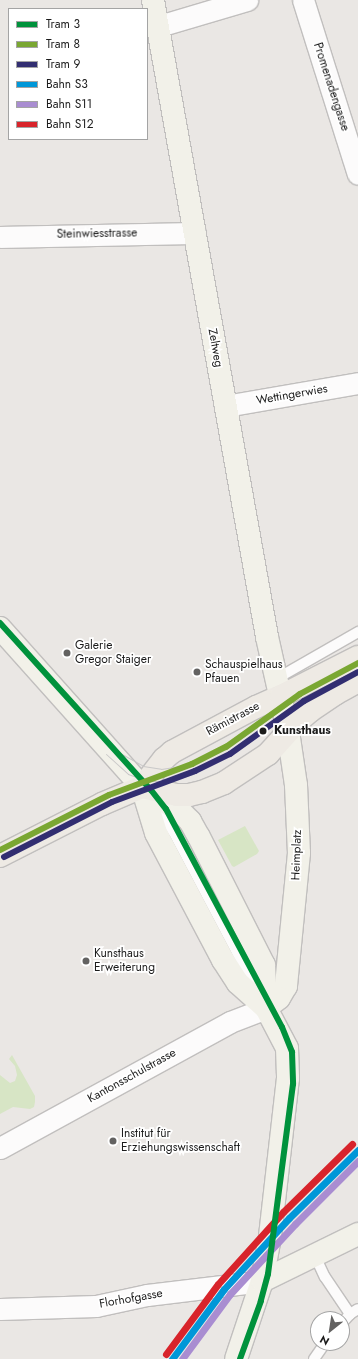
<!DOCTYPE html>
<meta charset="utf-8">
<style>
body{margin:0}
#map{position:relative;width:358px;height:1359px;overflow:hidden;background:#eae7e4;font-family:Jost,sans-serif}
div>[style]{position:absolute}
.grass>*{inset:0;background:#d7e5c5}
.roads{filter:drop-shadow(1px 0 #c1bfbe) drop-shadow(-1px 0 #c1bfbe) drop-shadow(0 1px #c1bfbe) drop-shadow(0 -1px #c1bfbe)}
.lane>*{height:10px;margin:-5px;padding:0 5px;transform-origin:5px;border-radius:5px;background:#fcfbfb}
.street>*{height:21px;margin:-10.5px;padding:0 10.5px;transform-origin:10.5px;border-radius:10.5px;background:#fcfbfb}
.secondary>*{height:22px;margin:-11px;padding:0 11px;transform-origin:11px;border-radius:11px;background:#f2f1e9}
.primary>*{height:22px;margin:-11px;padding:0 11px;transform-origin:11px;border-radius:11px;background:#eeeae4}
.tram>*{height:1px;margin:-0.5px;padding:0 0.5px;transform-origin:0.5px;border-radius:0.5px;background:#c9c8c8}
.rail-1>*{height:7px;margin:-3.5px;padding:0 3.5px;transform-origin:3.5px;border-radius:3.5px;background:#0097d8}
.rail-2>*{height:7px;margin:-3.5px;padding:0 3.5px;transform-origin:3.5px;border-radius:3.5px;background:#a98dd1}
.rail-3>*{height:7px;margin:-3.5px;padding:0 3.5px;transform-origin:3.5px;border-radius:3.5px;background:#d8242b}
.tram-1>*{height:6px;margin:-3px;padding:0 3px;transform-origin:3px;border-radius:3px;background:#00923c}
.tram-2>*{height:6px;margin:-3px;padding:0 3px;transform-origin:3px;border-radius:3px;background:#7aa732}
.tram-3>*{height:6px;margin:-3px;padding:0 3px;transform-origin:3px;border-radius:3px;background:#322e71}
.dots>*{width:11px;height:11px;translate:-50% -50%;box-sizing:border-box;border:2px solid #fff;border-radius:50%}
span{translate:-50% -50%;white-space:nowrap;text-align:center;line-height:1.15;-webkit-text-stroke:3.5px #fff;paint-order:stroke}
.street-label{font-size:12px;color:#1b1b1b}
.poi-label{font-size:12px;color:#1b1b1b}
.left{translate:0 -50%;text-align:left}
.stop-label{font-size:12px;color:#1b1b1b;font-weight:700}
.legend{position:absolute;left:8px;top:8px;width:140px;height:132px;box-sizing:border-box;background:#fff;border:1px solid #a4a4a4;margin:0;padding:5px 7px;list-style:none;font-size:12px;color:#1b1b1b}
.legend li{display:flex;align-items:center;gap:8px;height:20px}
.legend b{width:20px;border:1px solid #a4a4a4}
.north{position:absolute;left:310px;top:1311px;width:40px;height:40px;box-sizing:border-box;background:#fff;border:1px solid #a4a4a4;border-radius:50%;rotate:210deg;font-size:11px;font-weight:700;line-height:16px;text-align:center;color:#1b1b1b}
.north::after{content:'';display:block;margin:auto;width:14px;height:18px;background:#636261;clip-path:polygon(50% 0,100% 100%,50% 72%,0 100%)}
</style>
<div id="map">
<div class="grass">
<i style="clip-path:polygon(245px 826px,259px 851px,257px 854px,234px 867px,232px 866px,218px 840px)"></i>
<i style="clip-path:polygon(12px 1055px,35px 1096px,35px 1102px,34px 1107px,30px 1109px,13px 1107px,0 1114px,0 1075px,10px 1083px,15px 1081px,17px 1075px,15px 1066px,9px 1059px)"></i>
</div>
<div class="roads">
<div class="lane">
<i style="left:276px;top:679px;width:95px;rotate:-29.8deg"></i>
<i style="left:154px;top:803px;width:34px;rotate:56deg"></i>
<i style="left:173px;top:831px;width:182px;rotate:62.2deg"></i>
<i style="left:315px;top:1256px;width:23px;rotate:65deg"></i>
<i style="left:325px;top:1277px;width:45px;rotate:56deg"></i>
<i style="left:342px;top:1323px;width:12px;rotate:-48deg"></i>
<i style="left:350px;top:1314px;width:9px;rotate:-32deg"></i>
<i style="left:314px;top:1359px;width:19px;rotate:-55deg"></i>
</div>
<div class="street">
<i style="left:303px;top:0;width:182px;rotate:72.5deg"></i>
<i style="left:159px;top:26px;width:92px;rotate:-16.5deg"></i>
<i style="left:0;top:237px;width:195px;rotate:-1.2deg"></i>
<i style="left:225px;top:406px;width:135px;rotate:-9.8deg"></i>
<i style="left:0;top:1148px;width:262px;rotate:-28.7deg"></i>
<i style="left:230px;top:1022px;width:39px;rotate:-21deg"></i>
<i style="left:0;top:1309px;width:96px;rotate:-1.8deg"></i>
<i style="left:96px;top:1306px;width:52px;rotate:-12.2deg"></i>
<i style="left:147px;top:1295px;width:116px;rotate:-6.9deg"></i>
</div>
<div class="secondary">
<i style="left:153px;top:0;width:647px;rotate:79.85deg"></i>
<i style="left:267px;top:637px;width:96px;rotate:77.4deg"></i>
<i style="left:288px;top:731px;width:55px;rotate:81.6deg"></i>
<i style="left:296px;top:785px;width:68px;rotate:87.5deg"></i>
<i style="left:299px;top:853px;width:134px;rotate:95.6deg"></i>
<i style="left:286px;top:986px;width:14px;rotate:120deg"></i>
<i style="left:279px;top:998px;width:16px;rotate:142deg"></i>
<i style="left:0;top:628px;width:213px;rotate:48.2deg"></i>
<i style="left:142px;top:787px;width:46px;rotate:32.7deg"></i>
<i style="left:181px;top:812px;width:13px;rotate:45deg"></i>
<i style="left:190px;top:821px;width:18px;rotate:61deg"></i>
<i style="left:199px;top:837px;width:144px;rotate:63.1deg"></i>
<i style="left:264px;top:965px;width:43px;rotate:87.3deg"></i>
<i style="left:142px;top:787px;width:48px;rotate:73.1deg"></i>
<i style="left:156px;top:833px;width:144px;rotate:62.2deg"></i>
<i style="left:223px;top:960px;width:27px;rotate:57deg"></i>
<i style="left:238px;top:983px;width:38px;rotate:42deg"></i>
<i style="left:266px;top:1008px;width:45px;rotate:62.3deg"></i>
<i style="left:287px;top:1048px;width:30px;rotate:88deg"></i>
<i style="left:288px;top:1078px;width:160px;rotate:96.5deg"></i>
<i style="left:270px;top:1237px;width:45px;rotate:100.3deg"></i>
<i style="left:262px;top:1281px;width:82px;rotate:108.4deg"></i>
<i style="left:262px;top:1281px;width:107px;rotate:-26.1deg"></i>
</div>
<div class="primary">
<i style="left:142px;top:787px;width:36px;rotate:13deg"></i>
<i style="left:177px;top:795px;width:12px"></i>
<i style="left:189px;top:795px;width:13px;rotate:-13deg"></i>
<i style="left:202px;top:792px;width:24px;rotate:-22deg"></i>
<i style="left:224px;top:783px;width:53px;rotate:-33.4deg"></i>
<i style="left:268px;top:754px;width:43px;rotate:-47.8deg"></i>
<i style="left:297px;top:722px;width:17px;rotate:-40deg"></i>
<i style="left:310px;top:711px;width:30px;rotate:-34deg"></i>
<i style="left:335px;top:694px;width:26px;rotate:-29deg"></i>
<i style="left:0;top:856px;width:114px;rotate:-27deg"></i>
<i style="left:102px;top:804px;width:43px;rotate:-23deg"></i>
<i style="left:142px;top:787px;width:36px;rotate:-52deg"></i>
<i style="left:164px;top:759px;width:11px;rotate:-41deg"></i>
<i style="left:172px;top:752px;width:95px;rotate:-28.2deg"></i>
<i style="left:256px;top:707px;width:27px;rotate:-24deg"></i>
<i style="left:281px;top:696px;width:86px;rotate:-26.9deg"></i>
</div>
</div>
<div class="tram">
<i style="left:96px;top:729px;width:34px;rotate:45deg"></i>
<i style="left:120px;top:753px;width:26px;rotate:29deg"></i>
<i style="left:143px;top:766px;width:18px;rotate:9deg"></i>
<i style="left:161px;top:769px;width:31px;rotate:-9deg"></i>
<i style="left:106px;top:754px;width:30px;rotate:42deg"></i>
<i style="left:128px;top:774px;width:20px;rotate:20deg"></i>
<i style="left:147px;top:781px;width:23px"></i>
<i style="left:170px;top:781px;width:24px;rotate:-17deg"></i>
</div>
<div class="rail-1">
<i style="left:172px;top:1359px;width:87px;rotate:-53.4deg"></i>
<i style="left:224px;top:1289px;width:96px;rotate:-47.5deg"></i>
<i style="left:289px;top:1218px;width:97px;rotate:-44.6deg"></i>
</div>
<div class="rail-2">
<i style="left:182px;top:1359px;width:81px;rotate:-53.6deg"></i>
<i style="left:230px;top:1294px;width:96px;rotate:-47.1deg"></i>
<i style="left:295px;top:1224px;width:89px;rotate:-45deg"></i>
</div>
<div class="rail-3">
<i style="left:166px;top:1354px;width:87px;rotate:-53.4deg"></i>
<i style="left:218px;top:1284px;width:97px;rotate:-47.9deg"></i>
<i style="left:283px;top:1212px;width:97px;rotate:-44.6deg"></i>
</div>
<div class="tram-1">
<i style="left:0;top:623px;width:225px;rotate:47.9deg"></i>
<i style="left:151px;top:790px;width:24px;rotate:52deg"></i>
<i style="left:166px;top:809px;width:247px;rotate:62deg"></i>
<i style="left:282px;top:1027px;width:27px;rotate:68deg"></i>
<i style="left:292px;top:1052px;width:32px;rotate:88deg"></i>
<i style="left:293px;top:1084px;width:192px;rotate:97.5deg"></i>
<i style="left:268px;top:1274px;width:28px;rotate:105deg"></i>
<i style="left:261px;top:1301px;width:62px;rotate:109.9deg"></i>
</div>
<div class="tram-2">
<i style="left:0;top:850px;width:122px;rotate:-26.8deg"></i>
<i style="left:109px;top:795px;width:89px;rotate:-20.5deg"></i>
<i style="left:192px;top:764px;width:38px;rotate:-27deg"></i>
<i style="left:226px;top:747px;width:91px;rotate:-35.6deg"></i>
<i style="left:300px;top:694px;width:66px;rotate:-28.1deg"></i>
</div>
<div class="tram-3">
<i style="left:4px;top:857px;width:121px;rotate:-27deg"></i>
<i style="left:112px;top:802px;width:89px;rotate:-20.5deg"></i>
<i style="left:195px;top:771px;width:39px;rotate:-26deg"></i>
<i style="left:230px;top:754px;width:91px;rotate:-35.6deg"></i>
<i style="left:304px;top:701px;width:61px;rotate:-28.2deg"></i>
</div>
<div class="dots">
<i style="left:67px;top:653px;background:#636261"></i>
<i style="left:197px;top:672px;background:#636261"></i>
<i style="left:263px;top:731px;background:#1b1b1b"></i>
<i style="left:86px;top:961px;background:#636261"></i>
<i style="left:113px;top:1141px;background:#636261"></i>
</div>
<div class="street-label">
<span style="left:331px;top:87px;rotate:72deg">Promenadengasse</span>
<span style="left:97px;top:234px;rotate:-1deg">Steinwiesstrasse</span>
<span style="left:215px;top:348px;rotate:80deg">Zeltweg</span>
<span style="left:292px;top:395px;rotate:-10deg">Wettingerwies</span>
<span style="left:233px;top:719px;rotate:-28deg">Rämistrasse</span>
<span style="left:297px;top:855px;rotate:-88deg">Heimplatz</span>
<span style="left:132px;top:1076px;rotate:-29deg">Kantonsschulstrasse</span>
<span style="left:131px;top:1299px;rotate:-10deg">Florhofgasse</span>
</div>
<div class="poi-label">
<span class="left" style="left:75px;top:653px">Galerie<br>Gregor Staiger</span>
<span class="left" style="left:205px;top:672px">Schauspielhaus<br>Pfauen</span>
<span class="left" style="left:94px;top:961px">Kunsthaus<br>Erweiterung</span>
<span class="left" style="left:121px;top:1141px">Institut für<br>Erziehungswissenschaft</span>
</div>
<div class="stop-label">
<span class="left" style="left:274px;top:731px">Kunsthaus</span>
</div>
<ul class="legend">
<li><b style="height:5px;background:#00923c"></b>Tram 3</li>
<li><b style="height:5px;background:#7aa732"></b>Tram 8</li>
<li><b style="height:5px;background:#322e71"></b>Tram 9</li>
<li><b style="height:5px;background:#0097d8"></b>Bahn S3</li>
<li><b style="height:5px;background:#a98dd1"></b>Bahn S11</li>
<li><b style="height:5px;background:#d8242b"></b>Bahn S12</li>
</ul>
<div class="north">N</div>
</div>
